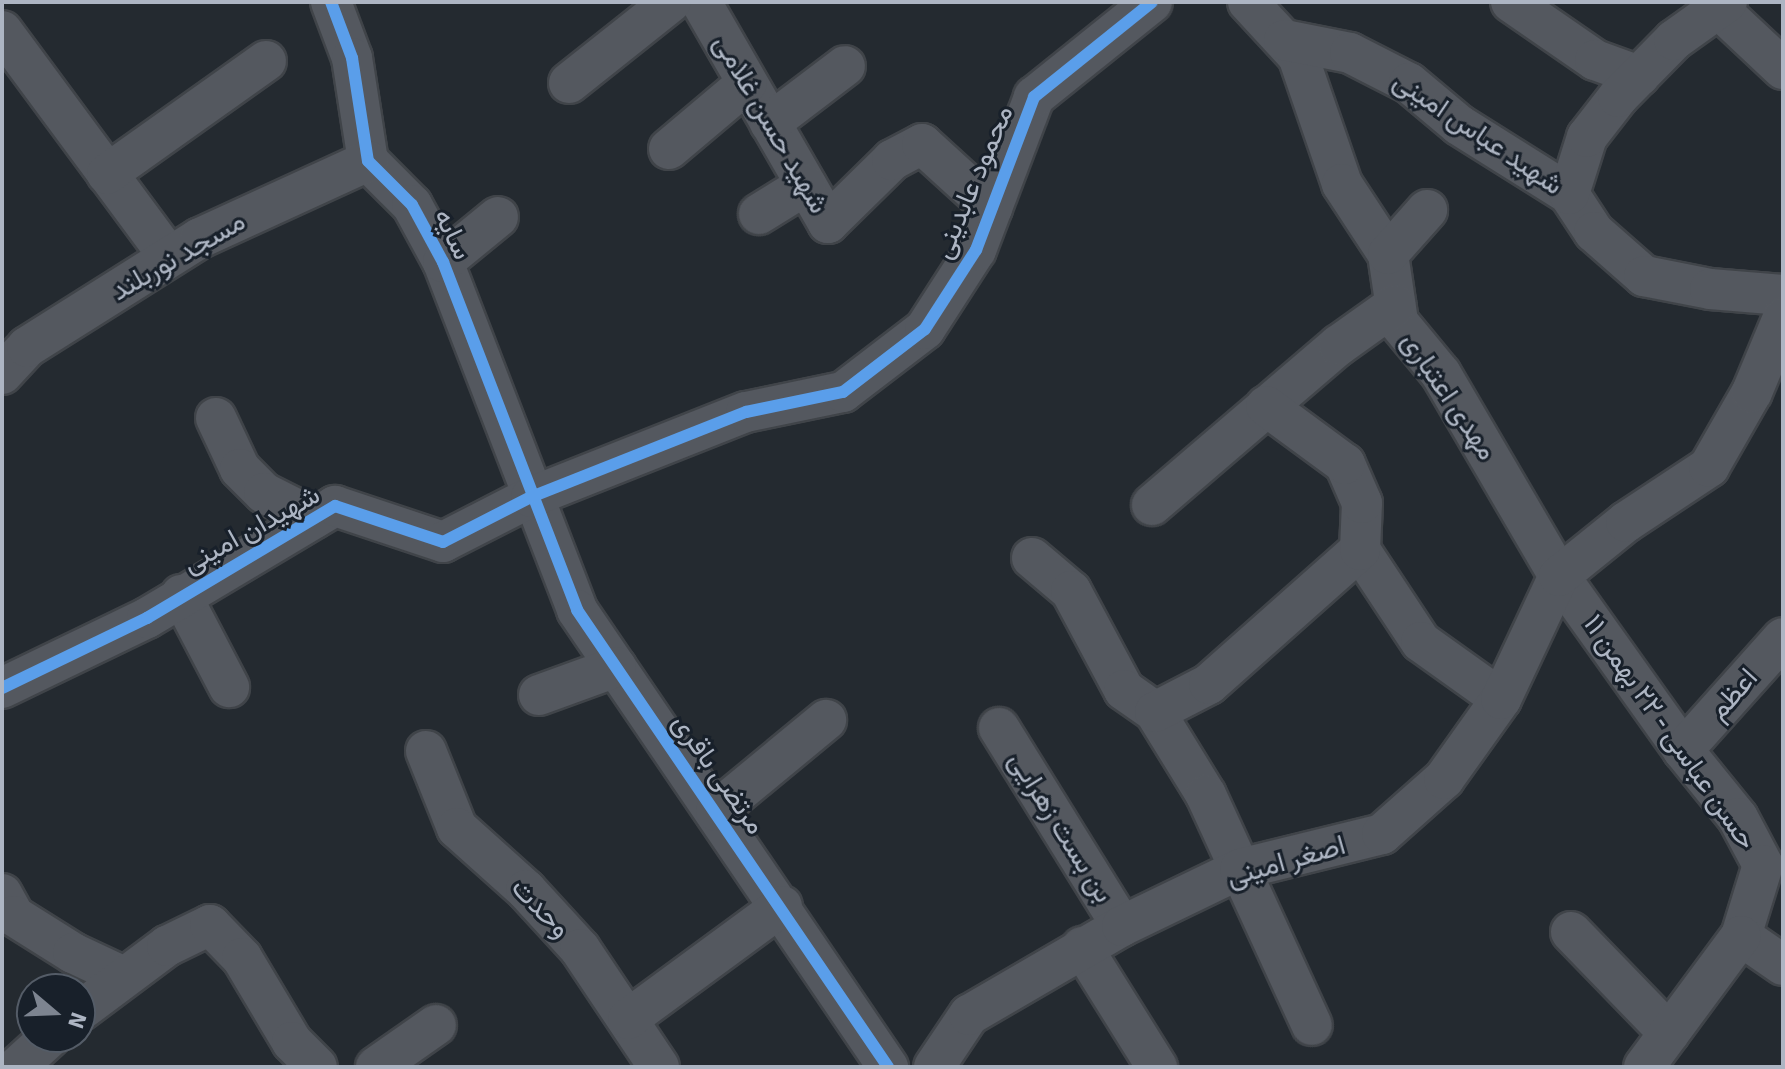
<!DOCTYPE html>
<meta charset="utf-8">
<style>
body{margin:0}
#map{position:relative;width:1785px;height:1069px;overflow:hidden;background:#242a30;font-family:Signika,Vazirmatn,sans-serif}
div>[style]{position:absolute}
.roads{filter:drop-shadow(2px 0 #404449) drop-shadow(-2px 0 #404449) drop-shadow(0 2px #404449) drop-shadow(0 -2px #404449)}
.minor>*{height:40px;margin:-20px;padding:0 20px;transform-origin:20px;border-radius:20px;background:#54585f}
.cycleway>*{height:12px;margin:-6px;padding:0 6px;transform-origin:6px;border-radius:6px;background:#5a9eea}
span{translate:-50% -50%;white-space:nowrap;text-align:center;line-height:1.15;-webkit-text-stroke:6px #18202a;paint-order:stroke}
.street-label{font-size:28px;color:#adb5c3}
.frame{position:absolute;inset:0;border:4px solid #adb5c3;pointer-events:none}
.north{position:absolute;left:16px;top:973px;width:80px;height:80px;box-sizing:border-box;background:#18202a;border:2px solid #545c67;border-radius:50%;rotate:109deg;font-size:22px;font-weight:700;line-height:32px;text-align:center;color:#adb5c3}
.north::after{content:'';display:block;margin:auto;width:28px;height:36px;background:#7d8490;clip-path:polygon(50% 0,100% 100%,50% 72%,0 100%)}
</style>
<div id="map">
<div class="roads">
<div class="minor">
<i style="left:331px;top:2px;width:60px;rotate:69.4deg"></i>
<i style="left:352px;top:58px;width:104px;rotate:81.2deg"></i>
<i style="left:368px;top:161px;width:62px;rotate:45deg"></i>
<i style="left:412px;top:205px;width:65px;rotate:61.5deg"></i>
<i style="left:443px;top:262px;width:373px;rotate:68.9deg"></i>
<i style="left:577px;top:610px;width:553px;rotate:55.76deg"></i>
<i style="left:701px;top:2px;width:255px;rotate:60.1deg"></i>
<i style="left:828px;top:223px;width:90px;rotate:-44.5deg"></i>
<i style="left:892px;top:160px;width:34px;rotate:-28deg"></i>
<i style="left:922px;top:144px;width:95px;rotate:42.4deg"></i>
<i style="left:1248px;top:2px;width:74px;rotate:47.2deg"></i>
<i style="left:1298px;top:56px;width:135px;rotate:71deg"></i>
<i style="left:1342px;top:184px;width:84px;rotate:56.7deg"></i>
<i style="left:1388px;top:254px;width:69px;rotate:81.6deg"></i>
<i style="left:1398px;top:322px;width:67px;rotate:50.4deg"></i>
<i style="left:1441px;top:374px;width:234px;rotate:59.7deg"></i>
<i style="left:1559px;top:576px;width:214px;rotate:54.5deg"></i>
<i style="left:1683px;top:750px;width:87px;rotate:51deg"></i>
<i style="left:1738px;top:818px;width:53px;rotate:62deg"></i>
<i style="left:1763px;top:865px;width:74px;rotate:107.2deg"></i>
<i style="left:1741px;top:936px;width:51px;rotate:34.6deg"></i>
<i style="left:1511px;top:2px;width:102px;rotate:34.6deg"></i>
<i style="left:1595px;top:60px;width:47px;rotate:20deg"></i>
<i style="left:1718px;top:8px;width:89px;rotate:43.2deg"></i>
<i style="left:2px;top:31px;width:281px;rotate:53.5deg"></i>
<i style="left:1284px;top:40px;width:67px;rotate:11.1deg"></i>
<i style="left:1350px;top:53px;width:66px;rotate:27deg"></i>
<i style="left:1409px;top:83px;width:65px;rotate:40deg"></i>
<i style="left:1459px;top:125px;width:130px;rotate:32.1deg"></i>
<i style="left:1569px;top:194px;width:45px;rotate:56.7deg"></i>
<i style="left:1594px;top:232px;width:67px;rotate:41.3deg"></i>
<i style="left:1644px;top:276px;width:67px;rotate:11.1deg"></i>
<i style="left:1710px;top:289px;width:73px;rotate:4.7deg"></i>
<i style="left:569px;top:83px;width:130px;rotate:-38.5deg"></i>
<i style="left:770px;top:123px;width:94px;rotate:-37.2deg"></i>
<i style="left:669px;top:149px;width:102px;rotate:-40.2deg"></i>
<i style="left:107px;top:174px;width:195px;rotate:-35.4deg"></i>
<i style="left:1569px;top:194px;width:60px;rotate:-72.5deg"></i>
<i style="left:1587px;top:137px;width:51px;rotate:-52.2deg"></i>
<i style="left:1618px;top:97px;width:80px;rotate:-45.5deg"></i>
<i style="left:1674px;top:40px;width:65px;rotate:-35.6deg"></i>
<i style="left:759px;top:214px;width:55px;rotate:-31.7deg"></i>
<i style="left:1388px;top:254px;width:59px;rotate:-48.4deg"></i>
<i style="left:443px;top:262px;width:71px;rotate:-39.3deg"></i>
<i style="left:2px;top:374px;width:37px;rotate:-47deg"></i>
<i style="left:27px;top:347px;width:204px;rotate:-32.2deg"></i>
<i style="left:200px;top:238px;width:185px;rotate:-24.6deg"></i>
<i style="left:216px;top:418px;width:56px;rotate:64.8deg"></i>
<i style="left:240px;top:469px;width:34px;rotate:45deg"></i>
<i style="left:264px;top:493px;width:56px;rotate:26.6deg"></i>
<i style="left:1152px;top:505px;width:246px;rotate:-40.6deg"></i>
<i style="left:1339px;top:345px;width:69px;rotate:-35.5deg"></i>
<i style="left:1360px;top:550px;width:110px;rotate:56.5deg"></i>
<i style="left:1421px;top:642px;width:98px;rotate:35.5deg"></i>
<i style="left:1032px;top:558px;width:51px;rotate:40.2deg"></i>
<i style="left:1071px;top:591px;width:112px;rotate:61.8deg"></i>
<i style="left:1124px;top:690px;width:38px;rotate:35deg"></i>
<i style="left:1155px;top:712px;width:97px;rotate:58.4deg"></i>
<i style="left:1206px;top:795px;width:253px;rotate:65.3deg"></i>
<i style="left:181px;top:595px;width:104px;rotate:62.4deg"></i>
<i style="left:2px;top:688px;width:161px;rotate:-25.8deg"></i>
<i style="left:147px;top:618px;width:219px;rotate:-30.8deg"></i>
<i style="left:335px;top:506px;width:114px;rotate:18.4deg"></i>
<i style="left:443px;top:542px;width:99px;rotate:-27.1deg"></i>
<i style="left:531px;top:497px;width:231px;rotate:-21.6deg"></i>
<i style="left:746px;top:412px;width:99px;rotate:-11.7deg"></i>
<i style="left:843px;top:392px;width:103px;rotate:-37.5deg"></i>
<i style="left:925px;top:329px;width:94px;rotate:-57.2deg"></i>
<i style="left:976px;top:250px;width:164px;rotate:-69.2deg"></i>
<i style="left:1034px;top:97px;width:151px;rotate:-38.8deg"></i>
<i style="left:539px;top:695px;width:82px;rotate:-20deg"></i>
<i style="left:1155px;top:712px;width:61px;rotate:-27.4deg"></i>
<i style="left:1209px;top:684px;width:202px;rotate:-41.6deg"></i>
<i style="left:1360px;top:550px;width:47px;rotate:-87.6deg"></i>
<i style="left:1362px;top:503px;width:43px;rotate:-113.6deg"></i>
<i style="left:1345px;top:464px;width:98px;rotate:-143.7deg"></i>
<i style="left:999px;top:728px;width:233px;rotate:58.2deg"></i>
<i style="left:1683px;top:750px;width:150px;rotate:-48.2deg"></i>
<i style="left:426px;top:751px;width:83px;rotate:68.1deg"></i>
<i style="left:457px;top:828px;width:93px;rotate:41.9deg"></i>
<i style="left:526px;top:890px;width:80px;rotate:47.5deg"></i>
<i style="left:580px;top:949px;width:142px;rotate:56.2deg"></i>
<i style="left:716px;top:811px;width:143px;rotate:-39.6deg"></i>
<i style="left:2px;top:894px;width:25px;rotate:61deg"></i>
<i style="left:14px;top:916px;width:70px;rotate:32.1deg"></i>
<i style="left:73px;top:953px;width:56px;rotate:25.2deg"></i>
<i style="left:1571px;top:932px;width:141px;rotate:45.9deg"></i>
<i style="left:1082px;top:947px;width:142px;rotate:58deg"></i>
<i style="left:80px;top:1011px;width:109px;rotate:-36.8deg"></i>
<i style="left:167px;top:946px;width:48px;rotate:-26deg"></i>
<i style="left:210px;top:925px;width:46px;rotate:45.9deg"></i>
<i style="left:242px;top:958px;width:98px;rotate:59.2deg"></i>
<i style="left:292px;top:1042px;width:35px;rotate:45deg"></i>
<i style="left:628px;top:1019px;width:191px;rotate:-36.3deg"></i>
<i style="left:17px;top:1067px;width:45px;rotate:-42.3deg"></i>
<i style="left:376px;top:1067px;width:73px;rotate:-35deg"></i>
<i style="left:934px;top:1067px;width:63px;rotate:-56.1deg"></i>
<i style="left:969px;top:1015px;width:177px;rotate:-30.2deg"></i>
<i style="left:1122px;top:926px;width:131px;rotate:-25.8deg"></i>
<i style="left:1240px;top:869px;width:146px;rotate:-13.8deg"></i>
<i style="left:1382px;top:834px;width:83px;rotate:-41.6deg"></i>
<i style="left:1444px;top:779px;width:98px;rotate:-54.5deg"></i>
<i style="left:1501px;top:699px;width:136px;rotate:-64.8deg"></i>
<i style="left:1559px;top:576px;width:86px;rotate:-38.9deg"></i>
<i style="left:1626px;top:522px;width:100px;rotate:-33.5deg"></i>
<i style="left:1709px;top:467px;width:86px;rotate:-60.2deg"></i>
<i style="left:1752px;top:392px;width:80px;rotate:-67.3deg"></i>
<i style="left:1644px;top:1067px;width:163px;rotate:-53.5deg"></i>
</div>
</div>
<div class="cycleway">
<i style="left:331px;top:2px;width:60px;rotate:69.4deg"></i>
<i style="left:352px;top:58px;width:104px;rotate:81.2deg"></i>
<i style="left:368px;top:161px;width:62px;rotate:45deg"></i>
<i style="left:412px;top:205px;width:65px;rotate:61.5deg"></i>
<i style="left:443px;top:262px;width:373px;rotate:68.9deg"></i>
<i style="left:577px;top:610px;width:553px;rotate:55.76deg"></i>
<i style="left:2px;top:688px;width:161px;rotate:-25.8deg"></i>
<i style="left:147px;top:618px;width:219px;rotate:-30.8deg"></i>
<i style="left:335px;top:506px;width:114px;rotate:18.4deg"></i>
<i style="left:443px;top:542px;width:99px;rotate:-27.1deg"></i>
<i style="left:531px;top:497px;width:231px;rotate:-21.6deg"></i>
<i style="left:746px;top:412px;width:99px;rotate:-11.7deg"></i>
<i style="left:843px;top:392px;width:103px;rotate:-37.5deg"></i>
<i style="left:925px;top:329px;width:94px;rotate:-57.2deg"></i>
<i style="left:976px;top:250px;width:164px;rotate:-69.2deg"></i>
<i style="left:1034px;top:97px;width:151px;rotate:-38.8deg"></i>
</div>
<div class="street-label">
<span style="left:771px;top:124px;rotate:60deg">شهید حسن غلامی</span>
<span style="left:1478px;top:133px;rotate:34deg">شهید عباس امینی</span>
<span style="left:973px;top:182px;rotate:-67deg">محمود عابدینی</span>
<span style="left:453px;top:234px;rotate:64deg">سایه</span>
<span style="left:178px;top:256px;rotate:-30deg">مسجد نوربلند</span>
<span style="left:1449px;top:396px;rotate:56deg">مهدی اعتباری</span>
<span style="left:251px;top:529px;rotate:-29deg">شهیدان امینی</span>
<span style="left:1733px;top:694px;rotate:-48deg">اعظم</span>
<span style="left:1670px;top:732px;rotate:55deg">حسن عباسی - ۲۲ بهمن ۱۱</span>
<span style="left:719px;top:774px;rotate:55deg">مرتضی باقری</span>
<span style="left:1061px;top:827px;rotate:58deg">بن بست زهرایی</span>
<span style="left:1286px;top:861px;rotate:-16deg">اصغر امینی</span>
<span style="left:541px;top:908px;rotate:46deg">وحدت</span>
</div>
<div class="frame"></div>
<div class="north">N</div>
</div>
